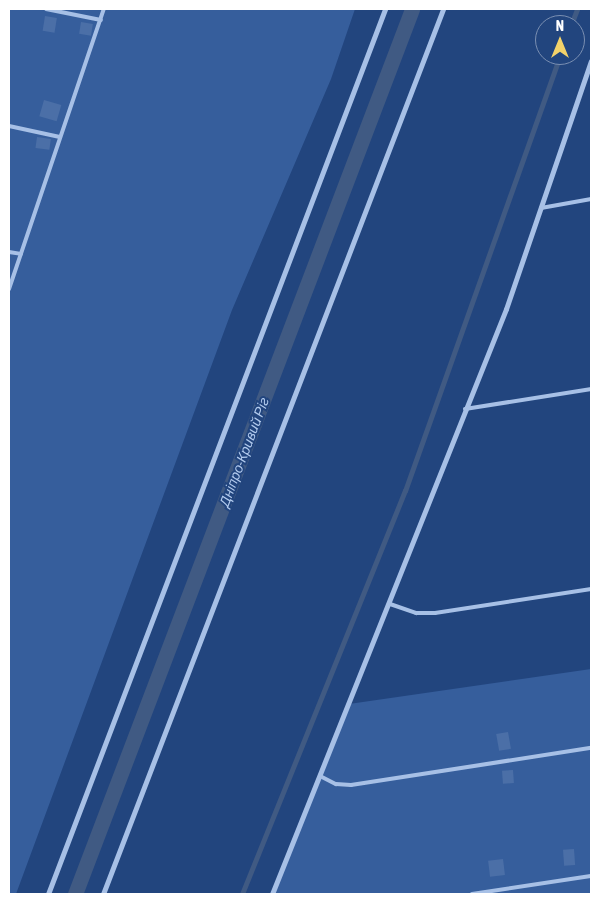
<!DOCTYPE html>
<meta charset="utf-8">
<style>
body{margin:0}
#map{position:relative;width:600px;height:903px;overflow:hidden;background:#22457e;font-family:"Asap Condensed",sans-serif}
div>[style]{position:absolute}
.green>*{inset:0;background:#365e9c}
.stream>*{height:4.5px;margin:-2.25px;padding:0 2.25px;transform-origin:2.25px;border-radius:2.25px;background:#405a83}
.canal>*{height:15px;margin:-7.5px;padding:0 7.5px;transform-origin:7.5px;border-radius:7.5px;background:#405a83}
.building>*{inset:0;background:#4b6fa7;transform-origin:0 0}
.lane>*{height:4px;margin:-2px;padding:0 2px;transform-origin:2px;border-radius:2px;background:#a7c0e6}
.street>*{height:5px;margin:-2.5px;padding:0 2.5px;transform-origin:2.5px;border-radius:2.5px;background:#a7c0e6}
span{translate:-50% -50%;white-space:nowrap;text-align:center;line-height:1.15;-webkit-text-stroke:4px #22457e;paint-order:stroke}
.water-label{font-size:14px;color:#b3cbee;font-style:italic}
.frame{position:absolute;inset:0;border:10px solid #fff;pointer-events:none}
.north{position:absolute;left:535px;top:15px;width:50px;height:50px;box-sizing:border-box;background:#22457e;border:1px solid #7a8fb2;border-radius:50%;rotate:0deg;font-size:14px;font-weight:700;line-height:20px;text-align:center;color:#fff}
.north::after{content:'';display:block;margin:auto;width:18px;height:22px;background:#f2d26a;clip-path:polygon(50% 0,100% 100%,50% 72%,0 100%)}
</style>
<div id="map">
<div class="green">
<i style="clip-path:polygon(9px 9px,355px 9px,331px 79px,232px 310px,16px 894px,9px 894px)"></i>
<i style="clip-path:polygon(591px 669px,591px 894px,272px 894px,349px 704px)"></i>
</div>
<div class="stream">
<i style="left:571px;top:25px;width:17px;rotate:-69deg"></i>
<i style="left:242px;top:894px;width:435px;rotate:-68deg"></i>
<i style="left:405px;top:491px;width:463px;rotate:-70.4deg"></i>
</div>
<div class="canal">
<i style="left:75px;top:894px;width:947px;rotate:-69.15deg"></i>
</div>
<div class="building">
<i style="left:45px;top:16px;width:12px;height:15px;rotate:9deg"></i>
<i style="left:81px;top:22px;width:12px;height:12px;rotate:9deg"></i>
<i style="left:44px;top:100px;width:18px;height:17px;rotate:16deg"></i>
<i style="left:37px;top:137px;width:14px;height:11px;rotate:8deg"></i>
<i style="left:508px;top:732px;width:17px;height:12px;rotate:80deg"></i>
<i style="left:513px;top:770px;width:13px;height:11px;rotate:86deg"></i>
<i style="left:574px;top:849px;width:16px;height:11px;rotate:86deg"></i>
<i style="left:503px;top:859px;width:16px;height:15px;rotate:83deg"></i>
</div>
<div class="lane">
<i style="left:46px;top:9px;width:56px;rotate:11.3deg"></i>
<i style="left:9px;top:126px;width:52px;rotate:12.2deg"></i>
<i style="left:541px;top:208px;width:51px;rotate:-10.2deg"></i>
<i style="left:9px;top:252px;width:12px;rotate:9deg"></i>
<i style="left:9px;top:289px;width:296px;rotate:-71.3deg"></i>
<i style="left:465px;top:409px;width:128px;rotate:-9deg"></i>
<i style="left:390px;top:604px;width:28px;rotate:19deg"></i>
<i style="left:416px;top:613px;width:19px"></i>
<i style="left:435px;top:613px;width:158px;rotate:-8.7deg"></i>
<i style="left:320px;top:776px;width:18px;rotate:27deg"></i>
<i style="left:336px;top:784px;width:15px;rotate:4deg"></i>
<i style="left:351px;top:785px;width:243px;rotate:-8.8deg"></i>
<i style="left:472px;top:894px;width:120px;rotate:-8.6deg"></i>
</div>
<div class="street">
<i style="left:48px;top:894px;width:947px;rotate:-69.15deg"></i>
<i style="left:103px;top:894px;width:948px;rotate:-68.98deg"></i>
<i style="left:272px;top:894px;width:630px;rotate:-68.2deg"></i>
<i style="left:506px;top:309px;width:262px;rotate:-71.1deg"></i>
</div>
<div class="water-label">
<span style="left:244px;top:452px;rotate:-69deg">Дніпро-Кривий Ріг</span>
</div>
<div class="frame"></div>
<div class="north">N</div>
</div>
